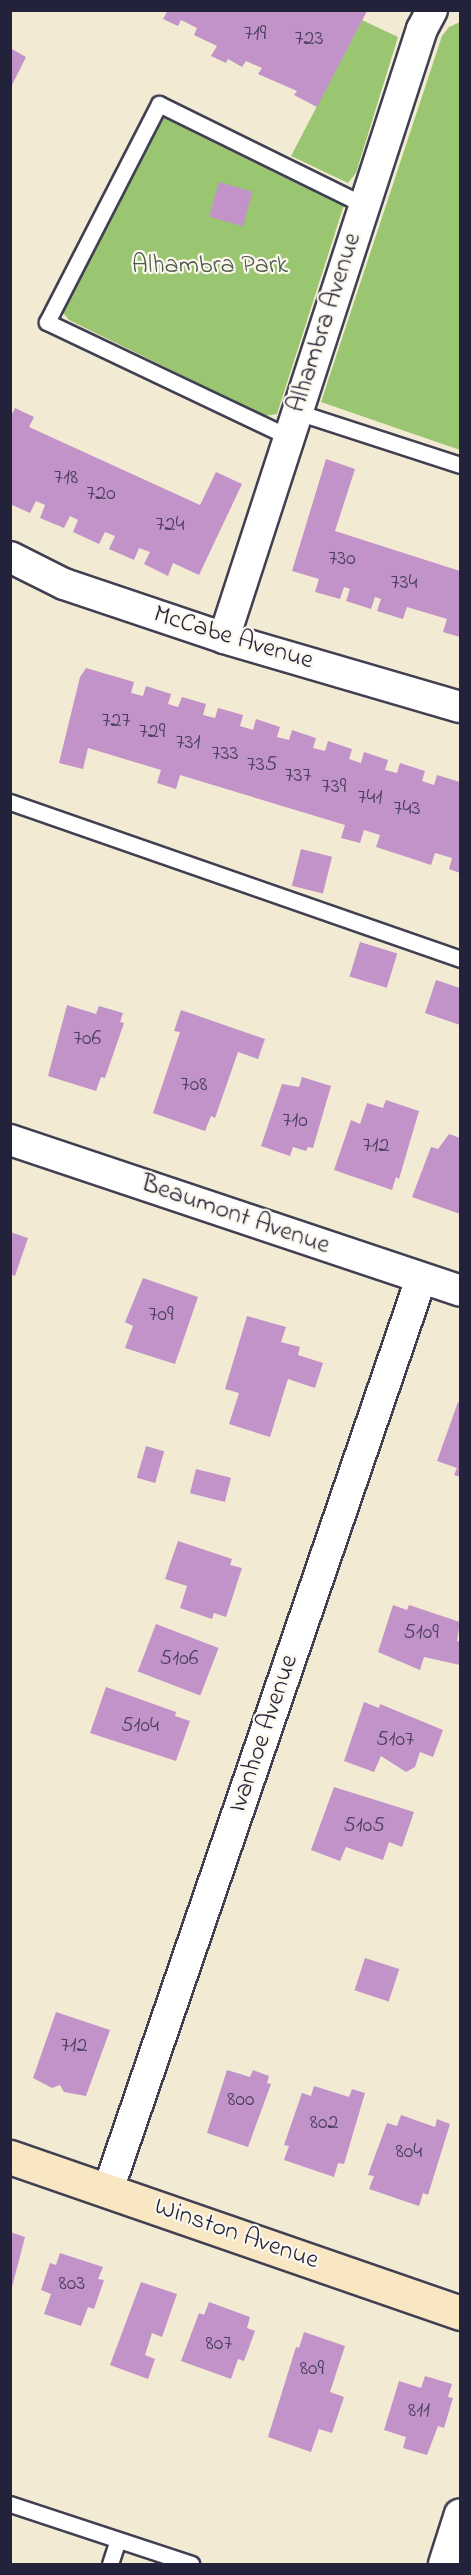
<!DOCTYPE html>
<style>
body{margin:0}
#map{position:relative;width:471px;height:2575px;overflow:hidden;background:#f3ead3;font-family:"Indie Flower",sans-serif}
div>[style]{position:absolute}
.green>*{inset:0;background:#9ac571}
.building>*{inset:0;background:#c193c9;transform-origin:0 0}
.roads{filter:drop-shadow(2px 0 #414052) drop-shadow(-2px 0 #414052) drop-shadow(0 2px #414052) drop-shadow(0 -2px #414052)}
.lane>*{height:15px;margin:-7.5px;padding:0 7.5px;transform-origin:7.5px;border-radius:7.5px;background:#fff}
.street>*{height:30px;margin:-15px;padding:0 15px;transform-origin:15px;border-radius:15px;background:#fff}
.secondary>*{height:33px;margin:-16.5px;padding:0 16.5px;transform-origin:16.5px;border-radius:16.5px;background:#f9e7c3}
span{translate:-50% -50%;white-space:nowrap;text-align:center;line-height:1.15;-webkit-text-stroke:4.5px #fbf7ec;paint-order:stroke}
.number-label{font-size:22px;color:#4a3e5e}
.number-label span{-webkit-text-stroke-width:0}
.park-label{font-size:26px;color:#4c5b4e}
.street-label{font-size:26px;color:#22223b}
.frame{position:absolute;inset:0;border:12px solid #22223b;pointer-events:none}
</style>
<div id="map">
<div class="green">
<i style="clip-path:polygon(362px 20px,398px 37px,356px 173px,348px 183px,291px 156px)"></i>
<i style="clip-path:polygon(460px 22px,460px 450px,321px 402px,442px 36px,449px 27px)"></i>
<i style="clip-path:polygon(166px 113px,344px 205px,277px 414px,265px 416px,69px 320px,63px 313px)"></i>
</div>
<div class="building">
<i style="clip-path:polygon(168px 10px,366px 10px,367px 11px,317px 107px,294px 95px,297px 91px,258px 74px,262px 68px,246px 61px,242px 67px,228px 59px,226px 63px,211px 56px,217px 46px,194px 35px,197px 28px,181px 20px,178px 26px,163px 19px)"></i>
<i style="clip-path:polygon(10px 48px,26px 57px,10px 89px)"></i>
<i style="left:219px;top:182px;width:35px;height:36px;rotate:16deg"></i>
<i style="clip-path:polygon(15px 408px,34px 417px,29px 427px,200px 505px,216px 472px,242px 484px,199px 575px,173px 563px,168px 576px,144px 564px,150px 552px,139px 548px,134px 560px,109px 549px,115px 536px,105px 532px,99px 544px,73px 532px,78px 520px,70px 516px,64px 528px,40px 518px,45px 505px,36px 501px,30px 513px,10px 504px,10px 418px)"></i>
<i style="clip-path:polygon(326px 459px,355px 469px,335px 531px,460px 571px,460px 637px,443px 632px,447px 619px,407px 607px,403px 619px,377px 611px,381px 599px,375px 597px,371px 609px,346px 601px,350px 589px,344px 587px,340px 599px,315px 592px,319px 579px,292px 571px)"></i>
<i style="clip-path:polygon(86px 668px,134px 682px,131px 693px,143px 696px,146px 686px,171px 694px,168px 704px,178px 707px,182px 697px,206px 704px,203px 715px,215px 718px,218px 708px,243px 715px,240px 726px,253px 730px,256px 719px,280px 727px,277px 737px,289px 740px,292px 730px,316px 738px,313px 748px,325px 751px,328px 741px,352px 749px,349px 759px,361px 763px,364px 752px,388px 760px,385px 770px,397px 773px,400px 763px,425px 771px,422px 781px,434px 785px,437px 775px,460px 782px,460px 873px,449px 869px,452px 858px,435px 853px,431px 865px,413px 859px,376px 847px,380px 835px,364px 830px,360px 843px,341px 838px,345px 825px,180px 775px,176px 789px,157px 783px,161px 770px,88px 748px,83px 769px,59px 763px,80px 677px)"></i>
<i style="left:301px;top:849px;width:32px;height:38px;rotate:14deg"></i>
<i style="left:360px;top:942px;width:39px;height:36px;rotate:17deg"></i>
<i style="clip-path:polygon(436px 980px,460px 988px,460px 1025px,425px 1013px)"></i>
<i style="clip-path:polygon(67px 1005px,96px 1014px,99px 1006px,123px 1013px,120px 1022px,124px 1023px,105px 1078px,101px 1077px,96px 1091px,48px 1076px)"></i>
<i style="clip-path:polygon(181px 1010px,265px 1039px,258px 1059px,238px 1052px,215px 1118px,211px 1116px,205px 1131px,153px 1113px,180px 1032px,174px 1031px)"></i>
<i style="clip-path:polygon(302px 1077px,331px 1086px,313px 1148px,308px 1147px,306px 1151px,293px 1147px,290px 1156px,261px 1146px,282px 1084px,299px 1087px)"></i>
<i style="clip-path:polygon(386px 1100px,419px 1111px,399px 1179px,396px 1177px,392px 1190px,334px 1170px,351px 1120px,360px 1124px,367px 1103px,383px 1108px)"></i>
<i style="clip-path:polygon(449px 1134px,460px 1138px,460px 1214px,412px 1197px,431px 1147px,438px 1149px)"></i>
<i style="clip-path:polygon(10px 1232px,28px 1238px,15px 1276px,10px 1274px)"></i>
<i style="clip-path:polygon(143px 1278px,198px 1297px,175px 1364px,125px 1348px,133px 1326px,125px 1322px)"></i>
<i style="clip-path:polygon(247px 1316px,286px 1327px,281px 1342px,300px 1347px,298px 1355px,323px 1363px,315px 1388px,288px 1379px,270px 1437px,229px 1424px,239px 1393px,225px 1389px)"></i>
<i style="clip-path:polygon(458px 1402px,460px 1403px,460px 1477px,454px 1475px,457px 1468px,437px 1461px)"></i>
<i style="left:146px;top:1446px;width:19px;height:33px;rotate:16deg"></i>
<i style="left:196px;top:1469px;width:36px;height:25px;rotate:14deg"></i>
<i style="clip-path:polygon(178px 1541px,232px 1559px,230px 1565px,242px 1568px,226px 1617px,214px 1613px,212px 1619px,180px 1608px,187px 1586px,165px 1579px)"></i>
<i style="clip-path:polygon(393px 1605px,407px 1610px,409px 1605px,460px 1622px,457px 1641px,460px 1642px,460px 1665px,424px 1657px,420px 1670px,378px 1652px)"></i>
<i style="left:156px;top:1624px;width:67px;height:51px;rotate:21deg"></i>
<i style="clip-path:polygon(106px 1687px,176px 1712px,175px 1716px,190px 1721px,176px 1761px,90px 1733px)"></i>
<i style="clip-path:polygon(364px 1702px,379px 1708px,380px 1704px,443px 1730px,433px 1757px,420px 1752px,415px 1767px,406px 1772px,381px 1756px,374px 1772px,344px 1761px)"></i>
<i style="clip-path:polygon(334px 1787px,414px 1812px,402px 1847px,389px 1842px,383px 1860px,346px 1847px,340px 1861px,311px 1850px)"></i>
<i style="left:365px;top:1958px;width:36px;height:34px;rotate:18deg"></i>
<i style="clip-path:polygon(56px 2012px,110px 2030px,86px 2096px,64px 2092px,60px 2085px,52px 2088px,33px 2078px)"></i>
<i style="clip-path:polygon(227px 2070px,250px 2077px,253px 2070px,269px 2076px,267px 2083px,271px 2084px,248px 2147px,207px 2133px)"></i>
<i style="clip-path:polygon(314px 2086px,349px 2097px,352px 2089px,365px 2093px,344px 2164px,338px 2163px,334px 2177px,284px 2160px,289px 2146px,284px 2145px,302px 2093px,311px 2096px)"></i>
<i style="clip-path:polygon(401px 2115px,435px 2127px,437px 2119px,450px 2124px,428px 2195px,423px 2193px,419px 2206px,369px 2189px,374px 2176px,368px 2175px,387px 2123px,397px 2126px)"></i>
<i style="clip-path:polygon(10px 2232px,25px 2237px,11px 2291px,10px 2291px)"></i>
<i style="clip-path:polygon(60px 2253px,103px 2267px,98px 2279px,104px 2280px,94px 2309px,88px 2307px,81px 2326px,44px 2314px,51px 2294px,41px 2290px,50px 2263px,56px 2265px)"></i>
<i style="clip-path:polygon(141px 2282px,177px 2294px,162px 2337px,152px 2333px,145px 2355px,155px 2359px,148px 2379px,110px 2365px)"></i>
<i style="clip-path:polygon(209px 2302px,250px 2317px,247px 2328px,255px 2331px,244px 2361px,238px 2359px,231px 2379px,181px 2361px,199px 2313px,204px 2315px)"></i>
<i style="clip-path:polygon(304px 2332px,345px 2346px,330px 2392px,344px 2397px,332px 2433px,319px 2429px,311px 2452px,268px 2437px,296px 2347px,299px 2348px)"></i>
<i style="clip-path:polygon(425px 2376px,452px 2384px,448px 2397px,453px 2398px,444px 2428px,438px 2426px,427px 2455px,403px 2448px,406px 2437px,384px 2430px,399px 2381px,421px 2388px)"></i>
</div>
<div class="roads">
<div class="lane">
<i style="left:297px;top:412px;width:171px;rotate:18deg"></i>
<i style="left:289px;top:437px;width:268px;rotate:-154.6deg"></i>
<i style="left:47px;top:322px;width:245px;rotate:-62.8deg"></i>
<i style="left:159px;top:104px;width:229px;rotate:26.2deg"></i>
<i style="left:10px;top:802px;width:477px;rotate:19.2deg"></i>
<i style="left:10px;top:2504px;width:191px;rotate:18.3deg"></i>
<i style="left:110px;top:2564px;width:25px;rotate:-72deg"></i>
</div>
<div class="street">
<i style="left:10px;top:557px;width:60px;rotate:26.6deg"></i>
<i style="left:64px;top:584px;width:169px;rotate:18.6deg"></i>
<i style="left:224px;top:638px;width:246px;rotate:16.3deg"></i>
<i style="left:224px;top:638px;width:640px;rotate:-71.99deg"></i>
<i style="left:422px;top:29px;width:21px;rotate:-62deg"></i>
<i style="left:10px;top:1140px;width:475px;rotate:18.5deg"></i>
<i style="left:108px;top:2190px;width:963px;rotate:-71.04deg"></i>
<i style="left:444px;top:2564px;width:52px;rotate:-72.3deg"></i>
</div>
<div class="secondary">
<i style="left:10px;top:2157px;width:476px;rotate:19.1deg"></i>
</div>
</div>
<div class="number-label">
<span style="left:255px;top:35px">719</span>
<span style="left:309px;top:40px">723</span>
<span style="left:66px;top:479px">718</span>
<span style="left:101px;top:495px">720</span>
<span style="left:170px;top:526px">724</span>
<span style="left:342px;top:560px">730</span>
<span style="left:404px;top:584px">734</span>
<span style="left:116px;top:722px">727</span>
<span style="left:152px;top:733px">729</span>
<span style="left:188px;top:744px">731</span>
<span style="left:225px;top:755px">733</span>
<span style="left:262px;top:766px">735</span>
<span style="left:298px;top:777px">737</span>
<span style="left:334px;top:788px">739</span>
<span style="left:370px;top:799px">741</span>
<span style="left:407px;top:810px">743</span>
<span style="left:87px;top:1040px">706</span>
<span style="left:194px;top:1086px">708</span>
<span style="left:295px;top:1122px">710</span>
<span style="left:376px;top:1147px">712</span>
<span style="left:161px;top:1316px">709</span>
<span style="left:421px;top:1634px">5109</span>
<span style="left:179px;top:1660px">5106</span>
<span style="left:140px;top:1727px">5104</span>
<span style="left:395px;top:1741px">5107</span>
<span style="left:364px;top:1827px">5105</span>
<span style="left:74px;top:2047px">712</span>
<span style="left:241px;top:2101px">800</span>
<span style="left:324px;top:2124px">802</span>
<span style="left:409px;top:2153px">804</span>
<span style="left:72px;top:2285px">803</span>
<span style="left:219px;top:2345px">807</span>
<span style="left:312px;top:2370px">809</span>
<span style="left:419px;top:2412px">811</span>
</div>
<div class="park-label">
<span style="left:210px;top:267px">Alhambra Park</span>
</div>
<div class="street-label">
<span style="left:326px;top:323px;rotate:-72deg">Alhambra Avenue</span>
<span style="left:233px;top:639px;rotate:17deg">McCabe Avenue</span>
<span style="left:235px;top:1216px;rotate:19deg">Beaumont Avenue</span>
<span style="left:265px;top:1734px;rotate:-71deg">Ivanhoe Avenue</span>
<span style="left:236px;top:2235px;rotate:19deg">Winston Avenue</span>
</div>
<div class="frame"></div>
</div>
